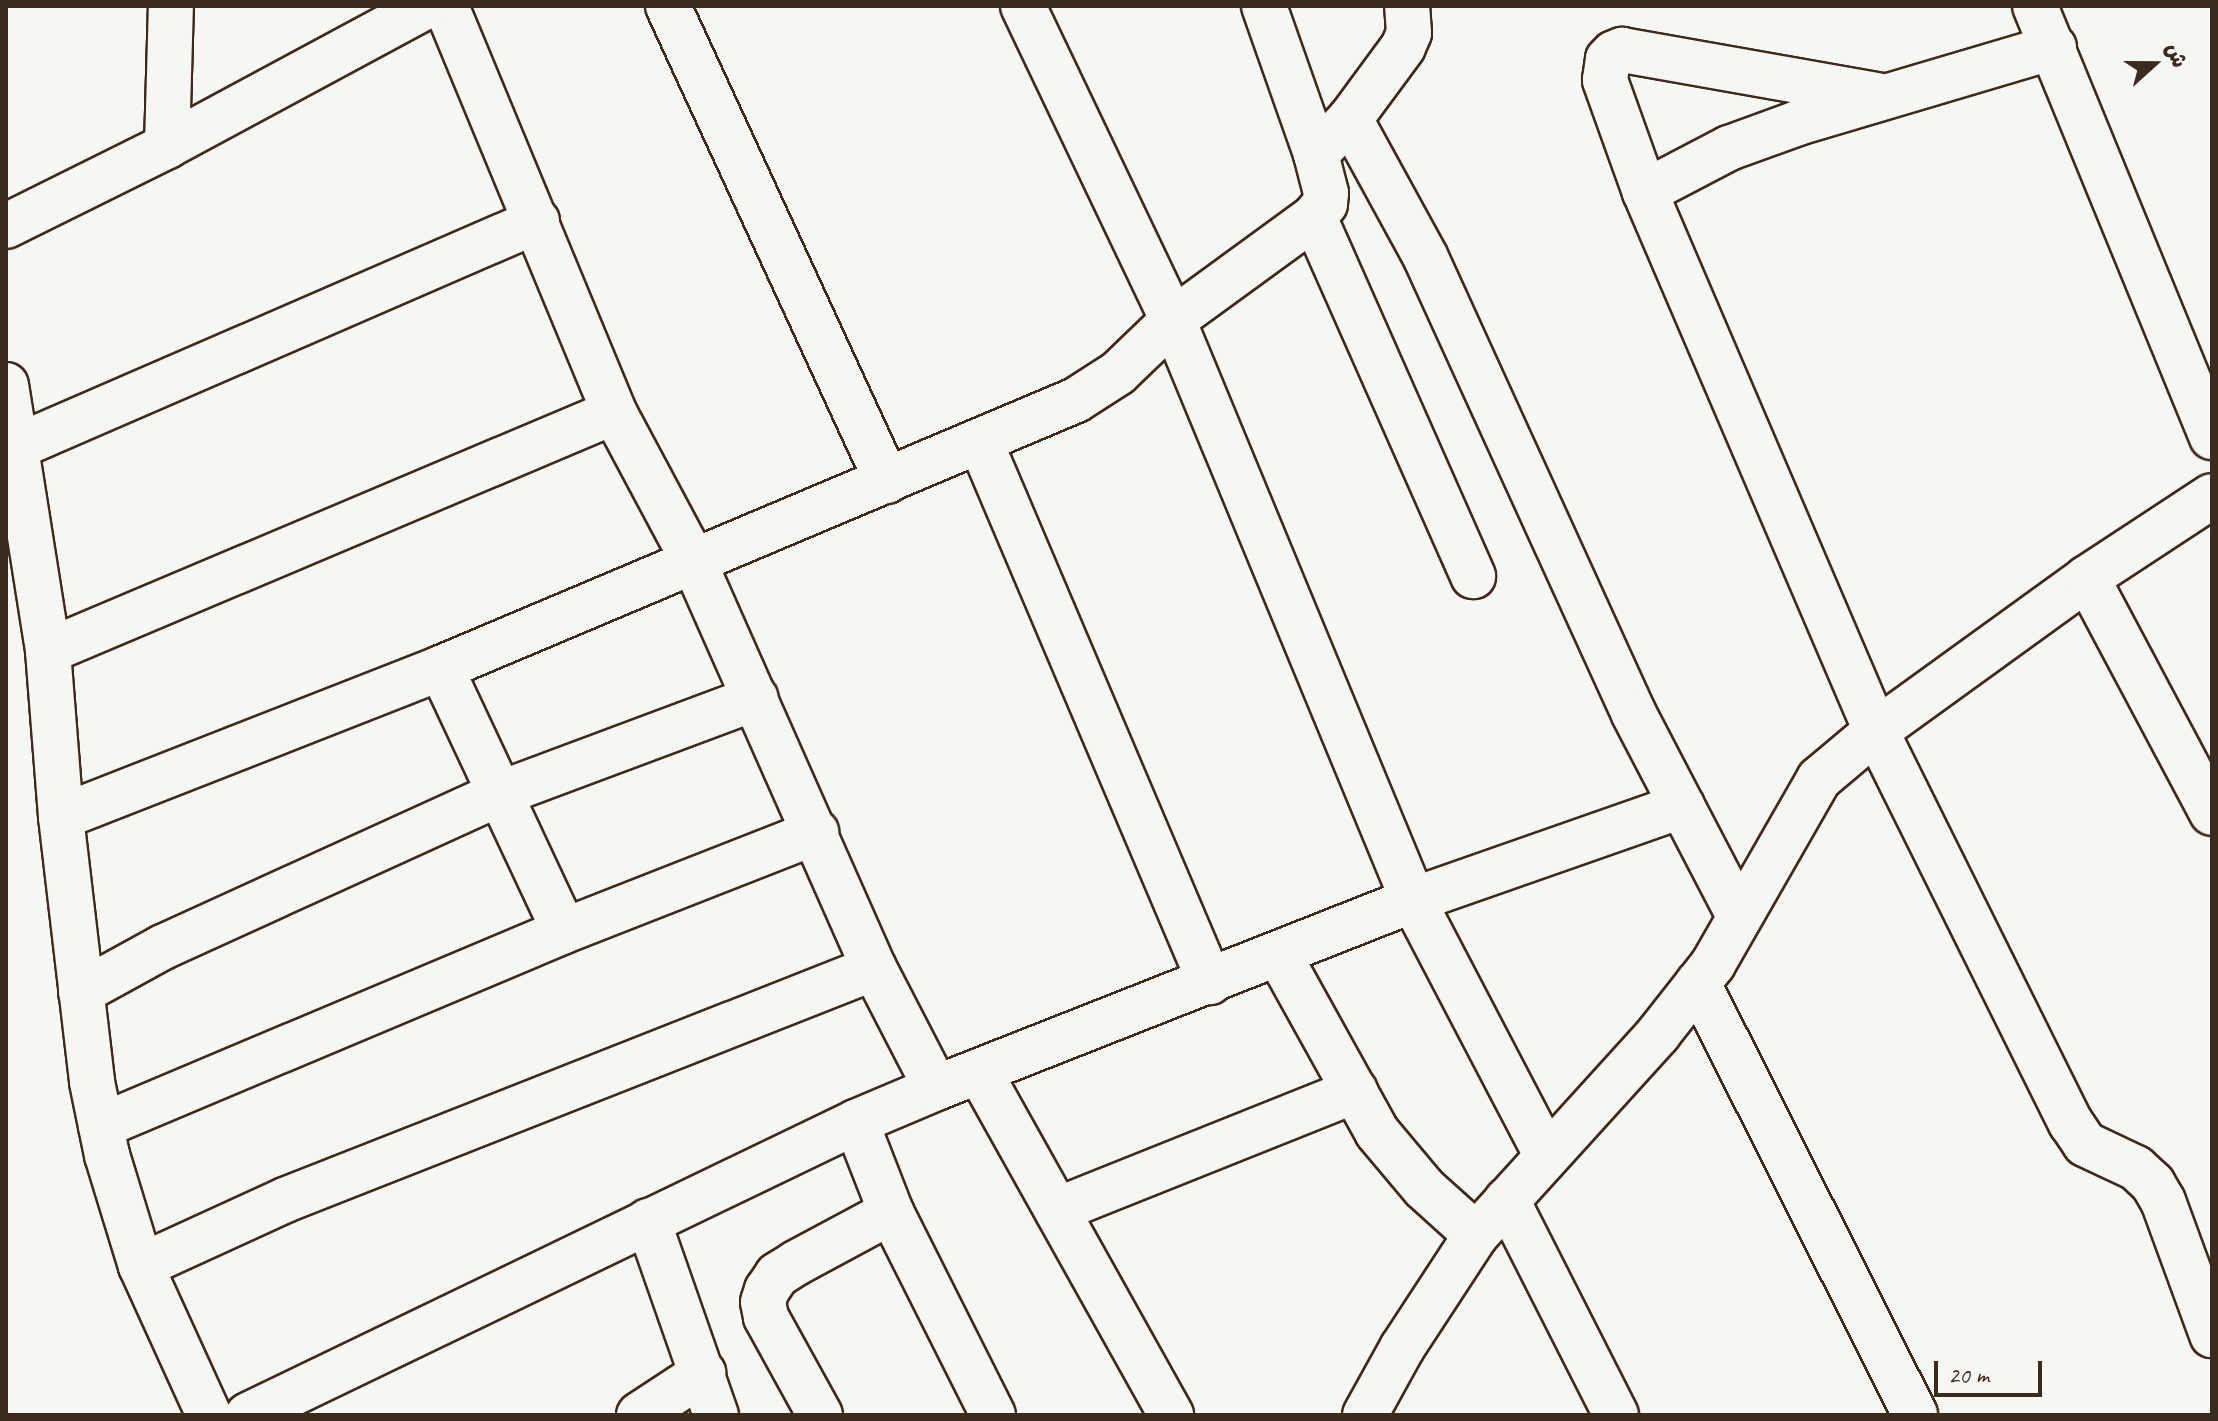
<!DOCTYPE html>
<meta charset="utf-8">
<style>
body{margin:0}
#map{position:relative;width:2218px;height:1421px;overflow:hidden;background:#f6f6f2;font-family:Caveat,"Playpen Sans Arabic",sans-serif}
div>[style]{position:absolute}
.roads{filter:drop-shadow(2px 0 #3b2a1e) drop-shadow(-2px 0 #3b2a1e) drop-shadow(0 2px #3b2a1e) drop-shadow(0 -2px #3b2a1e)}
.minor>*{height:44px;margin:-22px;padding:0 22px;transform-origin:22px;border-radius:22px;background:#f6f6f2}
span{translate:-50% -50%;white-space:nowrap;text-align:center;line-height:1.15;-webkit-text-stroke:6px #f6f6f2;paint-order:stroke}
.frame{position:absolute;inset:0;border:8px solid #3b2a1e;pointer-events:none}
.north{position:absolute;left:2114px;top:24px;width:80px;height:80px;-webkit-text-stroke:6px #f6f6f2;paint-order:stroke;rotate:69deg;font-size:22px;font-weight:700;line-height:32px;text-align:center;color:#3b2a1e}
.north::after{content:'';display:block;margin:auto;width:28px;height:36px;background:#3b2a1e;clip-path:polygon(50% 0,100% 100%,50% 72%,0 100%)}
.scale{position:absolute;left:1934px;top:1361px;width:108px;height:36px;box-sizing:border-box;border:4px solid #3b2a1e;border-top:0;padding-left:10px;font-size:24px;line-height:28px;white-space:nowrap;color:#3b2a1e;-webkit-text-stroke:6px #f6f6f2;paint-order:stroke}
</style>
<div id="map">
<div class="roads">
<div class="minor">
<i style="left:446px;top:6px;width:439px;rotate:67.5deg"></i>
<i style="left:614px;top:412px;width:170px;rotate:61.9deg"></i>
<i style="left:694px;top:562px;width:444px;rotate:66.1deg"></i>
<i style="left:874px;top:968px;width:135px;rotate:62.7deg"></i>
<i style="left:668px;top:6px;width:523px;rotate:65.25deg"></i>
<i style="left:1023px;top:6px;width:348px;rotate:64.5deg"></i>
<i style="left:1173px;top:320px;width:628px;rotate:67.52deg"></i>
<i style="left:1413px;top:900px;width:289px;rotate:62.4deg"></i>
<i style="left:1264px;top:6px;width:157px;rotate:70.6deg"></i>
<i style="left:2035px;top:6px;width:466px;rotate:67.7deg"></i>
<i style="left:2054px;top:47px;width:267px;rotate:163.5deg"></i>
<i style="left:1798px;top:123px;width:73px;rotate:160.1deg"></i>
<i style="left:1729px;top:148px;width:95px;rotate:152.4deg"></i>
<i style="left:1645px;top:192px;width:586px;rotate:66.8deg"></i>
<i style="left:1876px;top:731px;width:438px;rotate:63.6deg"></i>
<i style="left:2071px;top:1123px;width:25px;rotate:56deg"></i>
<i style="left:2085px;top:1144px;width:56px;rotate:25.2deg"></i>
<i style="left:2136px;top:1168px;width:23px;rotate:43deg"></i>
<i style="left:2153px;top:1184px;width:20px;rotate:60deg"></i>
<i style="left:2163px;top:1201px;width:143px;rotate:69.9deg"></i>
<i style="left:1350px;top:119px;width:156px;rotate:61.3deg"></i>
<i style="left:1425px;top:256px;width:503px;rotate:65.47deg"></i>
<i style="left:1634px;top:714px;width:228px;rotate:62.5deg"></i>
<i style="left:167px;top:146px;width:140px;rotate:-88.4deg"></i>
<i style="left:1645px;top:192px;width:119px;rotate:-109.7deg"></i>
<i style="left:1605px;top:80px;width:21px;rotate:-82deg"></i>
<i style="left:1608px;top:59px;width:8px;rotate:-45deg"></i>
<i style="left:1614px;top:53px;width:9px;rotate:-21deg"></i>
<i style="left:1622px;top:50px;width:259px;rotate:10deg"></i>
<i style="left:1314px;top:217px;width:393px;rotate:66.1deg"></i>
<i style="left:6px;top:226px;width:180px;rotate:-26.4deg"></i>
<i style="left:167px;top:146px;width:295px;rotate:-28.3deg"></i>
<i style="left:6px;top:385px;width:269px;rotate:81deg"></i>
<i style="left:48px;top:651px;width:167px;rotate:85.5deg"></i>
<i style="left:61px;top:817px;width:267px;rotate:83.3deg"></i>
<i style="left:92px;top:1082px;width:75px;rotate:78.4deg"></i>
<i style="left:107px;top:1155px;width:116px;rotate:73deg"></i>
<i style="left:141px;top:1266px;width:164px;rotate:65.5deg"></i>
<i style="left:980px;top:441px;width:588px;rotate:66.97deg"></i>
<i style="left:16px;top:447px;width:568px;rotate:-23.45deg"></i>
<i style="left:2087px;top:578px;width:266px;rotate:62deg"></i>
<i style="left:48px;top:651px;width:614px;rotate:-22.89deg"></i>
<i style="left:441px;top:668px;width:290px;rotate:64.9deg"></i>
<i style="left:61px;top:817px;width:408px;rotate:-21.4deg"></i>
<i style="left:441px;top:668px;width:689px;rotate:-22.88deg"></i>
<i style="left:1076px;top:400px;width:50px;rotate:-32.7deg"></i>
<i style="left:1118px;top:373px;width:76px;rotate:-43.9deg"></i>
<i style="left:1173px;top:320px;width:175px;rotate:-36.1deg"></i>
<i style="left:1314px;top:217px;width:17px;rotate:-50deg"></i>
<i style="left:1325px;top:204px;width:11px;rotate:-85deg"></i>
<i style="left:1326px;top:193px;width:40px;rotate:-104.4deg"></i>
<i style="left:1316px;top:154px;width:49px;rotate:-45.8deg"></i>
<i style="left:1350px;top:119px;width:89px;rotate:-53.6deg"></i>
<i style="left:1403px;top:47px;width:15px;rotate:-67deg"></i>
<i style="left:1409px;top:33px;width:27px;rotate:-94deg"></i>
<i style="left:1279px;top:955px;width:202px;rotate:61deg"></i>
<i style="left:1377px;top:1132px;width:73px;rotate:50deg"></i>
<i style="left:1424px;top:1188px;width:70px;rotate:42.1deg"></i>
<i style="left:1698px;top:983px;width:483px;rotate:63.3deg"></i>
<i style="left:81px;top:992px;width:94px;rotate:-28.8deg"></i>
<i style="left:163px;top:947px;width:369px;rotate:-24.5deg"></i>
<i style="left:499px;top:794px;width:274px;rotate:-20.5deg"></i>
<i style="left:979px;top:1071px;width:394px;rotate:60.8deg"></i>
<i style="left:856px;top:1122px;width:97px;rotate:68.7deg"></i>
<i style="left:891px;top:1212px;width:227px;rotate:63.3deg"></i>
<i style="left:101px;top:1126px;width:502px;rotate:-22.84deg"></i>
<i style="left:564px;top:931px;width:271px;rotate:-21.4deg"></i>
<i style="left:1507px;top:1200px;width:241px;rotate:63.1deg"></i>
<i style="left:1057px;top:1210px;width:321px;rotate:-21.8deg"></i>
<i style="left:648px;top:1221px;width:206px;rotate:70.7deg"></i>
<i style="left:141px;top:1266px;width:158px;rotate:-24.6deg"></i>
<i style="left:285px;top:1200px;width:633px;rotate:-21.5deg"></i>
<i style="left:248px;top:1415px;width:675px;rotate:-25.73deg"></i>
<i style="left:856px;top:1122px;width:87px;rotate:-23deg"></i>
<i style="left:936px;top:1088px;width:513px;rotate:-21.51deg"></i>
<i style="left:1413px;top:900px;width:285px;rotate:-19.3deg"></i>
<i style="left:639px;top:1415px;width:77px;rotate:-33.3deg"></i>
<i style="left:820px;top:1415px;width:112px;rotate:-118.9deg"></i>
<i style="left:766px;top:1317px;width:15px;rotate:-101deg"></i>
<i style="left:763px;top:1302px;width:13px;rotate:-72deg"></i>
<i style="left:767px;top:1290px;width:18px;rotate:-56deg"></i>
<i style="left:777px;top:1275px;width:22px;rotate:-32deg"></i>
<i style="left:796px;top:1263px;width:108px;rotate:-28.2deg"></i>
<i style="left:1365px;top:1415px;width:77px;rotate:-61.1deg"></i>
<i style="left:1402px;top:1348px;width:135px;rotate:-56.8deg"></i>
<i style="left:1476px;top:1235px;width:271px;rotate:-47.8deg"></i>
<i style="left:1658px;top:1034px;width:89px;rotate:-51.8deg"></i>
<i style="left:1713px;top:964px;width:213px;rotate:-60.2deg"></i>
<i style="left:1819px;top:779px;width:75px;rotate:-40.1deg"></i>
<i style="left:1876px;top:731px;width:261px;rotate:-35.9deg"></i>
<i style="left:2087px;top:578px;width:149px;rotate:-33.3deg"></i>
</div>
</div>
<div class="frame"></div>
<div class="north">ش</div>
<div class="scale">20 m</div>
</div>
